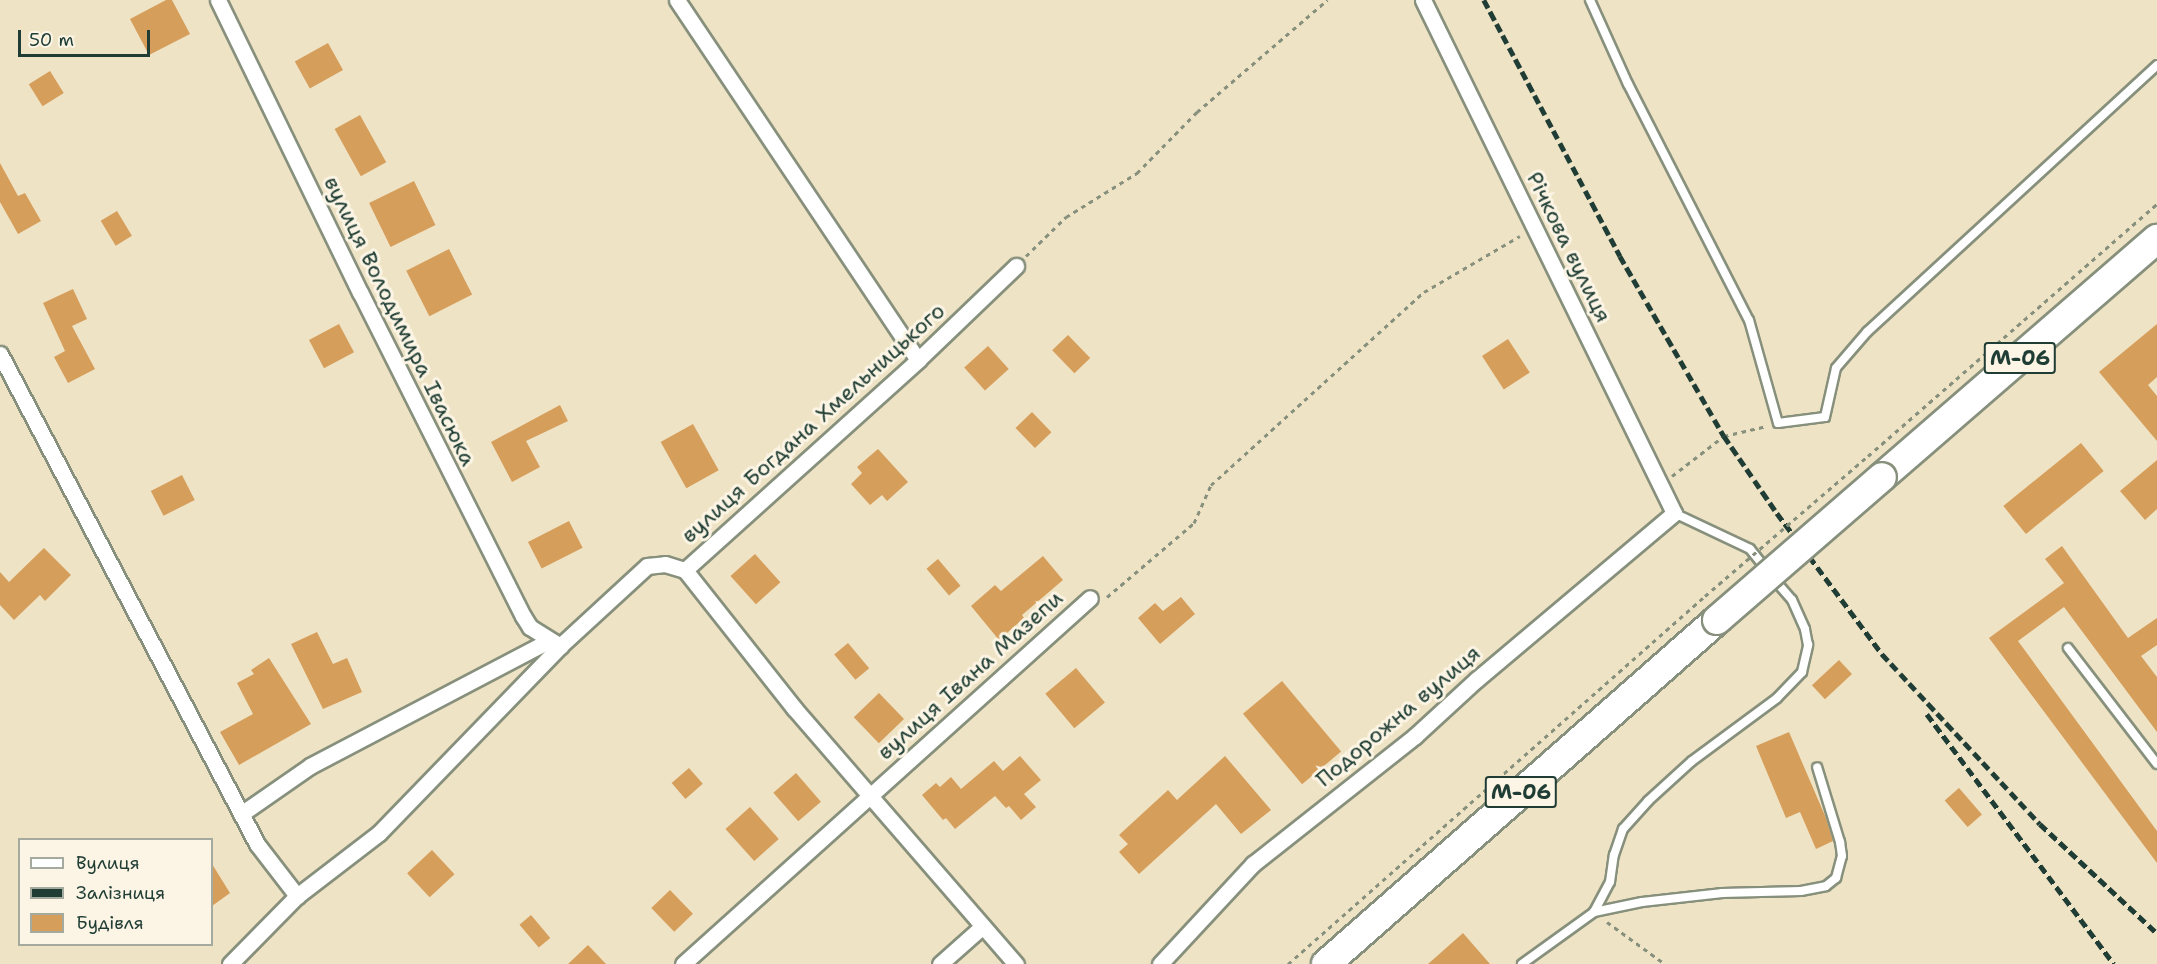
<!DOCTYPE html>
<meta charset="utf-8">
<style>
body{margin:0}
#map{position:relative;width:2157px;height:964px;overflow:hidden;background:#efe3c5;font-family:"Shantell Sans",sans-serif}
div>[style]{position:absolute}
.building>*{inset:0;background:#d69e5b;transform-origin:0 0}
.path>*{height:3px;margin-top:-1.5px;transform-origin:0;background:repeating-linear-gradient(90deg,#87907c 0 4.5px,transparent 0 9px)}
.roads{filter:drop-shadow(2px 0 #87907c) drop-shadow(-2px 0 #87907c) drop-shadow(0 2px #87907c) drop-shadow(0 -2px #87907c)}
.lane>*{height:8px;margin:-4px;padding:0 4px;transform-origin:4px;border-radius:4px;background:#fff}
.street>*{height:15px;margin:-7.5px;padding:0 7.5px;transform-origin:7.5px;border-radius:7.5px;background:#fff}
.highway>*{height:28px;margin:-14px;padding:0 14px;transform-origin:14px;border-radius:14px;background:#fff}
.rail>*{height:4.5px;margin-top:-2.25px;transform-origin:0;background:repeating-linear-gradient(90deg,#1f3d34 0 9px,transparent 0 13.5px)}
.path-bridge>*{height:3px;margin-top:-1.5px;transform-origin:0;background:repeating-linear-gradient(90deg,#87907c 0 4.5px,transparent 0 9px)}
.bridges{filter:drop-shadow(2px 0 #87907c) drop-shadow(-2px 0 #87907c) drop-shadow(0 2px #87907c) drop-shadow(0 -2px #87907c)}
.highway-bridge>*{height:28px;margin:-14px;padding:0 14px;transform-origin:14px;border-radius:14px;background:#fff}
span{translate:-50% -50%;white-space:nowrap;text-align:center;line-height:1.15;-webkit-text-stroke:6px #fcf5e5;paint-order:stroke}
.shield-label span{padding:2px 4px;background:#fcf5e5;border:2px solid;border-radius:4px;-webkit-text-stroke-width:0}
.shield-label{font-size:21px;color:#1f3d34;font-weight:700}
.street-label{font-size:22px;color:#1f3d34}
.legend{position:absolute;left:18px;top:838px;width:195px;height:108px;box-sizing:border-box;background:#fcf5e5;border:2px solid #a4ab9e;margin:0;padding:8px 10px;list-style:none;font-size:18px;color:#1f3d34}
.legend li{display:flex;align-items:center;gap:12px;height:30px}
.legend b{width:30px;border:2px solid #a4ab9e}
.scale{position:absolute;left:18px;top:30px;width:132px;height:27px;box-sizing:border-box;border:3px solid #1f3d34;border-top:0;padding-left:8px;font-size:18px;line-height:21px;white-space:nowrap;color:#1f3d34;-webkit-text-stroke:4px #fcf5e5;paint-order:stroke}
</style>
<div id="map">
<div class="building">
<i style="clip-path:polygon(166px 0,172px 0,190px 34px,149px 55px,130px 19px)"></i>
<i style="left:328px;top:43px;width:31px;height:38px;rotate:61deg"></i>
<i style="left:50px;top:71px;width:26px;height:25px;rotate:58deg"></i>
<i style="left:360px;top:115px;width:54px;height:29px;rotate:61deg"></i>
<i style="clip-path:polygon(0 163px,18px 196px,25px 193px,41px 221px,18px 234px,0 202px)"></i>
<i style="left:414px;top:181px;width:49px;height:50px;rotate:64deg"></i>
<i style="left:117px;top:211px;width:29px;height:19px;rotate:59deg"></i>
<i style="left:449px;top:249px;width:51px;height:48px;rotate:63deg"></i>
<i style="clip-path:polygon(73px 289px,87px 319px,72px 326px,95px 369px,68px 383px,54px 357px,65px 351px,43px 303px)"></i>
<i style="left:339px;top:324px;width:32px;height:34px;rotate:62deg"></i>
<i style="clip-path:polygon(2157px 324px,2157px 377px,2148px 385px,2157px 396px,2157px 441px,2099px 372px)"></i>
<i style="left:1068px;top:335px;width:32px;height:22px;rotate:46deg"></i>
<i style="left:1508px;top:339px;width:40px;height:31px;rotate:57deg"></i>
<i style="left:988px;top:346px;width:31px;height:32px;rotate:48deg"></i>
<i style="clip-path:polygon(560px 405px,568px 421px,526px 441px,540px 467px,512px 482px,491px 442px)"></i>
<i style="left:1032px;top:412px;width:28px;height:23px;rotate:46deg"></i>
<i style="left:693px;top:424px;width:53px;height:37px;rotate:61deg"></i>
<i style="left:2081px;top:443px;width:36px;height:100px;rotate:51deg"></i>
<i style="clip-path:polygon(878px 449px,908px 482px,887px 501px,882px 495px,870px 505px,851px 484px,862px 473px,857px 467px)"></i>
<i style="clip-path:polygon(2157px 460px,2157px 509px,2145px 520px,2120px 491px)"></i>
<i style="left:182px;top:475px;width:28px;height:35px;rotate:63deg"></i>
<i style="left:569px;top:521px;width:30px;height:46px;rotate:63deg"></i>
<i style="clip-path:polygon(2062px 546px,2128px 638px,2157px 618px,2157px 645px,2141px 656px,2157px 677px,2157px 732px,2064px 607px,2018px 641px,2157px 831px,2157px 863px,1989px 638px,2064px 583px,2045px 559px)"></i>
<i style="clip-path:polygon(44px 548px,71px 575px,45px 601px,40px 595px,14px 620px,0 605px,0 572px,9px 582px)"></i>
<i style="left:755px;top:554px;width:38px;height:33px;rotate:48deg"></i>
<i style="clip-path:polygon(1043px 556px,1063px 580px,1022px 615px,1024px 618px,999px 640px,971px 606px,995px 585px,1001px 591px)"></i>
<i style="left:938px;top:559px;width:35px;height:15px;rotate:50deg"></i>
<i style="clip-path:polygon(1181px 597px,1195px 614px,1160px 644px,1138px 618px,1155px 603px,1163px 611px)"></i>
<i style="clip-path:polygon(317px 632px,333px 664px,347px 658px,362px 692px,323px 709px,291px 644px)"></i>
<i style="left:848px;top:643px;width:33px;height:18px;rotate:50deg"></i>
<i style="clip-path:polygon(269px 658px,311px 724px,239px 765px,220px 732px,253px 714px,237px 683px,254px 674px,251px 670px)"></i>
<i style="left:1839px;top:660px;width:19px;height:37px;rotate:47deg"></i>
<i style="left:1076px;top:668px;width:45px;height:40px;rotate:50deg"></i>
<i style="left:1282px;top:681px;width:92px;height:51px;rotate:50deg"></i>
<i style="left:879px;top:693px;width:36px;height:35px;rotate:46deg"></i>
<i style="clip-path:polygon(1789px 732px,1826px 818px,1833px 841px,1816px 849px,1800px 812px,1786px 818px,1756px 746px)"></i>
<i style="clip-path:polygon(1020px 756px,1041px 780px,1024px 794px,1036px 807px,1021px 820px,1009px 806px,1006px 808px,995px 796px,955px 829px,946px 818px,943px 820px,922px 795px,936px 783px,940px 787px,951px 777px,961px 789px,994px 761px,1003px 771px)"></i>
<i style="clip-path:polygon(1225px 756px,1271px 810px,1241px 834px,1216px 804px,1139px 874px,1119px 852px,1128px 844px,1119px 835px,1168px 790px,1177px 800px)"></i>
<i style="left:689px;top:768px;width:21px;height:23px;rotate:49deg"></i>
<i style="left:796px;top:773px;width:38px;height:30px;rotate:49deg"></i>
<i style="left:1959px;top:788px;width:35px;height:19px;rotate:49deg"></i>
<i style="left:750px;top:807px;width:43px;height:33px;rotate:48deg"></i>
<i style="left:432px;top:850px;width:33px;height:34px;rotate:47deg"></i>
<i style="clip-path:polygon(212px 864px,230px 893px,212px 906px)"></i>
<i style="left:670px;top:890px;width:33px;height:26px;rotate:46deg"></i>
<i style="left:531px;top:915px;width:30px;height:15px;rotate:50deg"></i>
<i style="clip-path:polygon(1463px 933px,1490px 964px,1428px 964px)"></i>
<i style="clip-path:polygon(588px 945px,606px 964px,568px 964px)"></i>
</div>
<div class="path">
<i style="left:1026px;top:256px;width:56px;rotate:-44.3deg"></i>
<i style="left:1066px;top:217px;width:84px;rotate:-31.8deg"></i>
<i style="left:1137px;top:173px;width:86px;rotate:-45.5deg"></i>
<i style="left:1197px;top:112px;width:172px;rotate:-40.7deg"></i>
<i style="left:1868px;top:456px;width:383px;rotate:-41.1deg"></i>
<i style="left:1672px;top:476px;width:66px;rotate:-37.6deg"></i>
<i style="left:1724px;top:436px;width:44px;rotate:-13.1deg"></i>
<i style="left:1107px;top:597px;width:114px;rotate:-40.4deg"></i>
<i style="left:1194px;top:523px;width:42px;rotate:-65.9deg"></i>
<i style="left:1211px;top:485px;width:287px;rotate:-42.2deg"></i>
<i style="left:1424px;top:292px;width:111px;rotate:-30.3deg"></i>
<i style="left:1607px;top:922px;width:72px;rotate:35.9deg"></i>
<i style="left:1288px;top:964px;width:556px;rotate:-41.43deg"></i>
</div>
<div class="roads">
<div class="lane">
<i style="left:1590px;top:0;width:92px;rotate:65.7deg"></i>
<i style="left:1628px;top:84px;width:265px;rotate:62.9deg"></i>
<i style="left:1749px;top:320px;width:107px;rotate:74.3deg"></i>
<i style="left:1778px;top:423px;width:47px;rotate:-7.3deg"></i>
<i style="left:1825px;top:417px;width:50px;rotate:-77.3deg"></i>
<i style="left:1836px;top:368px;width:48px;rotate:-49.3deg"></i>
<i style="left:1867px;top:332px;width:394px;rotate:-42.6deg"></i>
<i style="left:1674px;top:513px;width:84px;rotate:25.3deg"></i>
<i style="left:1750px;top:549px;width:26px;rotate:51deg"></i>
<i style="left:2068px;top:648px;width:146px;rotate:52.5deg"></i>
<i style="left:1594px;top:912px;width:49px;rotate:-11.8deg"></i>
<i style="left:1642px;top:902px;width:81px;rotate:-6.4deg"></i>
<i style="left:1722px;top:893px;width:79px;rotate:-1.5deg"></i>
<i style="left:1801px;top:891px;width:25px;rotate:-11deg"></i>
<i style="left:1826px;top:886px;width:13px;rotate:-39deg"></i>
<i style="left:1836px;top:878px;width:23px;rotate:-75deg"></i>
<i style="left:1842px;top:856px;width:14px;rotate:-98deg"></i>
<i style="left:1840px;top:842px;width:78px;rotate:-107deg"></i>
<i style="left:1522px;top:964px;width:89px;rotate:-35.8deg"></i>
<i style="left:1594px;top:912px;width:34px;rotate:-62deg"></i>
<i style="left:1610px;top:882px;width:27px;rotate:-82deg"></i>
<i style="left:1614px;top:855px;width:28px;rotate:-71deg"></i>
<i style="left:1623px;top:829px;width:38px;rotate:-48deg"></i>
<i style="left:1648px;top:801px;width:59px;rotate:-42.3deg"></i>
<i style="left:1692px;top:761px;width:106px;rotate:-36.5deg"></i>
<i style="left:1777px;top:698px;width:36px;rotate:-46deg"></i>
<i style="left:1802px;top:672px;width:28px;rotate:-77deg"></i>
<i style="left:1808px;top:645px;width:16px;rotate:-101deg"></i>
<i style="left:1805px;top:629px;width:32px;rotate:-114deg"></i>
<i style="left:1792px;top:600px;width:28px;rotate:-131deg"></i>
</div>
<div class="street">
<i style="left:218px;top:0;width:325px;rotate:64.1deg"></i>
<i style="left:360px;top:292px;width:363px;rotate:63.3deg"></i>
<i style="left:523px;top:616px;width:13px;rotate:58deg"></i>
<i style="left:530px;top:627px;width:36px;rotate:32deg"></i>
<i style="left:677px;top:0;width:433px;rotate:56.2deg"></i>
<i style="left:0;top:354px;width:553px;rotate:62.32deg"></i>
<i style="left:257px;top:844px;width:66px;rotate:52.4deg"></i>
<i style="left:685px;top:570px;width:176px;rotate:51.7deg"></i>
<i style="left:794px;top:708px;width:339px;rotate:49.1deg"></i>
<i style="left:241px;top:814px;width:84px;rotate:-34.8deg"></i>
<i style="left:310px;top:766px;width:271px;rotate:-27.7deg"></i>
<i style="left:230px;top:964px;width:95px;rotate:-45.4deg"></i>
<i style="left:297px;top:896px;width:103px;rotate:-37.5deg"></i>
<i style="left:379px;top:833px;width:260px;rotate:-45.9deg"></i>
<i style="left:560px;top:646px;width:118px;rotate:-42.6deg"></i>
<i style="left:647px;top:566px;width:18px;rotate:-6deg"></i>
<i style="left:665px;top:564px;width:21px;rotate:17deg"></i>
<i style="left:685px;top:570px;width:314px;rotate:-42deg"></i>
<i style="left:918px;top:360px;width:136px;rotate:-43.8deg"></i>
<i style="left:683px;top:964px;width:547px;rotate:-41.96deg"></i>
<i style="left:940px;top:964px;width:57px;rotate:-41.5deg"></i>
<i style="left:1160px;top:964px;width:137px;rotate:-47.1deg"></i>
<i style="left:1253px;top:864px;width:206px;rotate:-38.3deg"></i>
<i style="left:1415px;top:736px;width:83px;rotate:-42.6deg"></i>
<i style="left:1476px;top:680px;width:259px;rotate:-40.1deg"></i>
<i style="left:1674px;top:513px;width:571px;rotate:-116.07deg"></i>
</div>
<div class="highway">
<i style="left:1882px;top:477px;width:364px;rotate:-40.9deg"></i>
<i style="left:1326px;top:964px;width:521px;rotate:-41.34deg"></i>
</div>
</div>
<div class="rail">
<i style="left:1484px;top:0;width:290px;rotate:62deg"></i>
<i style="left:1620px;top:256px;width:208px;rotate:60deg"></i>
<i style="left:1724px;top:436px;width:93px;rotate:55.5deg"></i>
<i style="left:1777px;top:513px;width:176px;rotate:53.3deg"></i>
<i style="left:1882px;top:654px;width:232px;rotate:47.1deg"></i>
<i style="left:2040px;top:824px;width:160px;rotate:43deg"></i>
<i style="left:1927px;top:714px;width:312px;rotate:53.2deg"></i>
</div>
<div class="path-bridge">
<i style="left:1705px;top:596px;width:215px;rotate:-40.7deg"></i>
</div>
<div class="bridges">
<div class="highway-bridge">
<i style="left:1717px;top:620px;width:218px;rotate:-40.9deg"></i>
</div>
</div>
<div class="shield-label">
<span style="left:2020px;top:358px">М-06</span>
<span style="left:1521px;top:792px">М-06</span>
</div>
<div class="street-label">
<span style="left:1569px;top:247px;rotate:64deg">Річкова вулиця</span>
<span style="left:400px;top:321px;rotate:64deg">вулиця Володимира Івасюка</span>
<span style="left:813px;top:423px;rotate:-42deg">вулиця Богдана Хмельницького</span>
<span style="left:970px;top:675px;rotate:-42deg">вулиця Івана Мазепи</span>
<span style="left:1398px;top:716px;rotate:-40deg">Подорожна вулиця</span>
</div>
<ul class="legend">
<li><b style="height:8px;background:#fff"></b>Вулиця</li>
<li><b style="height:8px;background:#1f3d34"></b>Залізниця</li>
<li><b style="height:16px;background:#d69e5b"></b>Будівля</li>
</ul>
<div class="scale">50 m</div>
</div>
